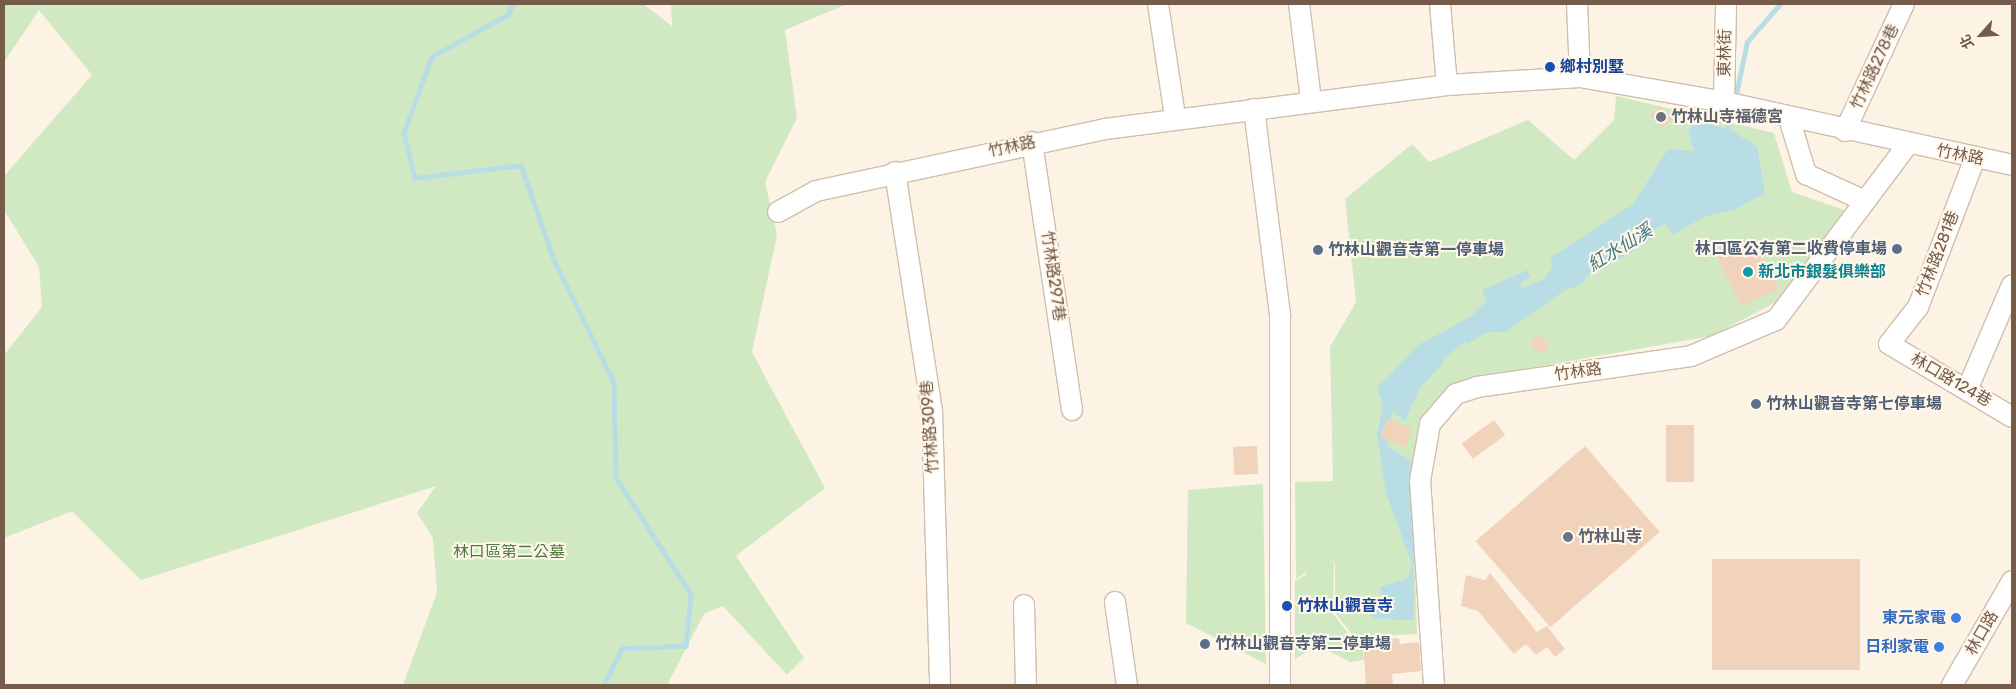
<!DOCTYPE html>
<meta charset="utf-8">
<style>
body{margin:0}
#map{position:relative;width:2016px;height:689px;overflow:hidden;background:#fcf3e4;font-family:Rubik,"Noto Sans TC",sans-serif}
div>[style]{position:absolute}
.green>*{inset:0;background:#d1e9c3}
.water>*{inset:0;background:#b9dde5}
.stream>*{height:4.5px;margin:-2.25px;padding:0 2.25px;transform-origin:2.25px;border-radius:2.25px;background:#b9dde5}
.building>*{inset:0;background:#f1d3bc;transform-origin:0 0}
.roads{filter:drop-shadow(1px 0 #cfbeae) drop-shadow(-1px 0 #cfbeae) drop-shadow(0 1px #cfbeae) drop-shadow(0 -1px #cfbeae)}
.minor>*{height:20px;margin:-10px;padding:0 10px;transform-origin:10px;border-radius:10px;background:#fff}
.dots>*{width:14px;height:14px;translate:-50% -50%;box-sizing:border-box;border:2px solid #fff7ea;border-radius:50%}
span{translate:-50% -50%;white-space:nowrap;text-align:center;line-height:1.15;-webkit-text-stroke:4px #fff7ea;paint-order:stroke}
.street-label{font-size:16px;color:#745b4a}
.transit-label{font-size:16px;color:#164399;font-weight:700}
.left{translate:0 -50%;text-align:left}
.worship-label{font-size:16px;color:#5b616d;font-weight:700}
.service-label{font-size:16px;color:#4e5e75;font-weight:700}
.right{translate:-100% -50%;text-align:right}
.culture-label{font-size:16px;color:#0d838f;font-weight:700}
.park-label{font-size:16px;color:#517942}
.shop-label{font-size:16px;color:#366cbe;font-weight:700}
.water-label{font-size:18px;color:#447a86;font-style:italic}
.frame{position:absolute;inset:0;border:5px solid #745b4a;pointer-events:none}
.north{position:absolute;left:1956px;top:10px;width:50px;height:50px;-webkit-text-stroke:4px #fff7ea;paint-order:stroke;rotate:244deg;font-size:14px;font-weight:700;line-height:20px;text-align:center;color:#745b4a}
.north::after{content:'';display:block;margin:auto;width:18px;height:22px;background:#745b4a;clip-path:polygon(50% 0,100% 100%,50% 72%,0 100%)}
</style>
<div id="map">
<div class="green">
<i style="clip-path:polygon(4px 4px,643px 4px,672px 26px,671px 4px,847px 4px,785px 30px,797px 118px,765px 182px,777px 235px,752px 352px,825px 488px,736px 556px,804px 658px,787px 675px,723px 606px,704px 614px,667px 685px,403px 685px,437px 592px,433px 538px,417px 513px,436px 486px,141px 580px,72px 511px,4px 538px,4px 355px,42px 307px,39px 267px,4px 210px,4px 176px,92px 75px,39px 10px,4px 62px)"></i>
<i style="clip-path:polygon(1616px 96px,1774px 133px,1792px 192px,1853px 213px,1791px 294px,1712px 336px,1484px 376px,1451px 388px,1413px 498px,1417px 634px,1355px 638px,1335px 613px,1335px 563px,1329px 559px,1334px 563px,1333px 614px,1353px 639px,1362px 639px,1364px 660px,1350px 662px,1317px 645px,1295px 659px,1295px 581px,1306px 575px,1307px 572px,1296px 579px,1295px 482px,1333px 481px,1330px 347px,1356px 302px,1345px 199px,1412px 144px,1429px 162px,1528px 120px,1574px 160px,1614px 120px)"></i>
<i style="clip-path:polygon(1263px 484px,1266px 664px,1186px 623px,1188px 490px)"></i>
</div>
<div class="water">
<i style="clip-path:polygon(1698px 121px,1730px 130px,1757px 146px,1765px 193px,1734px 210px,1706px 216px,1672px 235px,1665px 224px,1654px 230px,1654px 238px,1609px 265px,1596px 264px,1581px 285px,1565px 290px,1506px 332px,1479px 331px,1427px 372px,1405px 421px,1392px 411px,1387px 446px,1413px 462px,1414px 620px,1376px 619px,1371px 615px,1383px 601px,1380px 587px,1408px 578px,1412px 564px,1386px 493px,1377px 435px,1383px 405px,1377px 388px,1418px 345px,1470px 317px,1486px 301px,1482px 290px,1527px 270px,1530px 277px,1520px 283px,1523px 288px,1544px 279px,1552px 268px,1550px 258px,1633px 204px,1668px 149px,1694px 151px,1688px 130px)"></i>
</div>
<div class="stream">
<i style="left:513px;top:4px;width:12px;rotate:114deg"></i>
<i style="left:508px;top:15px;width:87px;rotate:151.1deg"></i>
<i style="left:432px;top:57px;width:81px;rotate:110.2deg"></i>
<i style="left:404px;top:133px;width:46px;rotate:76.3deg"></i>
<i style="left:415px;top:178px;width:107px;rotate:-7deg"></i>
<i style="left:521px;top:165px;width:101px;rotate:70.8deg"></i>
<i style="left:554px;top:260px;width:136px;rotate:63.8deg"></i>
<i style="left:614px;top:382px;width:96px;rotate:88.8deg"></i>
<i style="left:616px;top:478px;width:138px;rotate:57.1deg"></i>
<i style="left:691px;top:594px;width:52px;rotate:95.5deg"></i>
<i style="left:686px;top:646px;width:64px;rotate:177.3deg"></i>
<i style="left:622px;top:649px;width:40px;rotate:116.6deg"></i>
<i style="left:1735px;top:99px;width:58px;rotate:-78.1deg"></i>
<i style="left:1747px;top:42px;width:50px;rotate:-49deg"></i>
<i style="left:1726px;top:133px;width:25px;rotate:-74deg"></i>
<i style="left:1467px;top:341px;width:22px;rotate:-32deg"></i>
<i style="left:1419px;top:384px;width:30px;rotate:-46deg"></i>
</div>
<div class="building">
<i style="left:1660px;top:106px;width:18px;height:13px;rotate:47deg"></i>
<i style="left:1754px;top:237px;width:57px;height:42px;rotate:64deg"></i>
<i style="clip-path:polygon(1540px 336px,1547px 342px,1547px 349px,1540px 353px,1532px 347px,1532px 339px)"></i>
<i style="left:1388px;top:418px;width:27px;height:20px;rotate:24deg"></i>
<i style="left:1494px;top:420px;width:19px;height:40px;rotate:54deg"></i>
<i style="left:1666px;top:425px;width:28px;height:57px"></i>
<i style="left:1257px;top:446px;width:28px;height:24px;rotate:88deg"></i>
<i style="left:1585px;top:446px;width:114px;height:145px;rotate:49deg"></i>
<i style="left:1712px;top:559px;width:148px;height:111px"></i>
<i style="clip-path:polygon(1490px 573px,1537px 632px,1547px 626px,1565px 649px,1555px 657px,1547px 647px,1536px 655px,1526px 644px,1514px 654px,1478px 611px,1461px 606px,1466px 575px,1485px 580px)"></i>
<i style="clip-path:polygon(1399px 638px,1400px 644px,1419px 642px,1421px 671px,1392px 674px,1393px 685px,1366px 685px,1363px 640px)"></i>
</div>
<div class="roads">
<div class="minor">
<i style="left:1158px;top:4px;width:114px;rotate:81.4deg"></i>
<i style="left:1299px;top:4px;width:98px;rotate:82.9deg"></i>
<i style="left:1440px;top:4px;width:81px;rotate:85.1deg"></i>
<i style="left:1577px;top:4px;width:73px;rotate:87.6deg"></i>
<i style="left:1724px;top:102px;width:98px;rotate:-88.8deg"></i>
<i style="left:1254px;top:109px;width:208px;rotate:82.8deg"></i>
<i style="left:1280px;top:315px;width:370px;rotate:90deg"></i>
<i style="left:1789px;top:118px;width:59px;rotate:73.1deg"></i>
<i style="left:1806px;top:174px;width:65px;rotate:24.6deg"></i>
<i style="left:1845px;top:131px;width:140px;rotate:-65.1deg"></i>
<i style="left:1032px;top:142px;width:271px;rotate:81.5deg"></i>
<i style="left:1975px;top:158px;width:160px;rotate:110.9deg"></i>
<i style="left:1918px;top:307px;width:47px;rotate:128.1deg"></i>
<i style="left:1889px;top:344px;width:143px;rotate:30.7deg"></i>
<i style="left:895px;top:172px;width:242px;rotate:81.2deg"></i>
<i style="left:932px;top:411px;width:274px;rotate:88.3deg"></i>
<i style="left:778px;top:212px;width:43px;rotate:-28.9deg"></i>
<i style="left:816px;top:191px;width:296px;rotate:-12.1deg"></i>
<i style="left:1105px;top:129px;width:345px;rotate:-7.3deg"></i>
<i style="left:1447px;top:85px;width:133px;rotate:-3.4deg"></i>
<i style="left:1580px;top:77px;width:146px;rotate:9.8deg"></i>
<i style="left:1724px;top:102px;width:295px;rotate:12.3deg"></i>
<i style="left:1967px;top:390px;width:114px;rotate:-66.8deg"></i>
<i style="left:1115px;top:602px;width:84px;rotate:81.8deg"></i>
<i style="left:1024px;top:605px;width:80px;rotate:88.6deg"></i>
<i style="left:1434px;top:685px;width:204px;rotate:-93.9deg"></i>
<i style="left:1420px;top:481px;width:58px;rotate:-80deg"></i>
<i style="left:1430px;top:424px;width:18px;rotate:-49deg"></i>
<i style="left:1442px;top:410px;width:21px;rotate:-49deg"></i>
<i style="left:1456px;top:394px;width:22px;rotate:-18deg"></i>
<i style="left:1477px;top:387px;width:216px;rotate:-8.2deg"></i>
<i style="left:1691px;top:356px;width:92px;rotate:-23deg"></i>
<i style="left:1776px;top:320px;width:220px;rotate:-53.1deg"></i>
<i style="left:1952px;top:685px;width:120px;rotate:-60deg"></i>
</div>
</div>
<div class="dots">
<i style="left:1550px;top:67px;background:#1a4fb4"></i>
<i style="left:1661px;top:117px;background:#6b7280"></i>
<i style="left:1897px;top:249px;background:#5c6f8a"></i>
<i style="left:1318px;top:250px;background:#5c6f8a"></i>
<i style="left:1748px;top:272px;background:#0f9aa8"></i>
<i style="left:1756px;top:404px;background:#5c6f8a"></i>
<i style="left:1568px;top:537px;background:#6b7280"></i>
<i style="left:1287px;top:606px;background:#1a4fb4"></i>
<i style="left:1956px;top:618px;background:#3f7fe0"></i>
<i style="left:1205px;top:644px;background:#5c6f8a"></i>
<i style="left:1939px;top:647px;background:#3f7fe0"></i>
</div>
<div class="street-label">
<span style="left:1725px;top:53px;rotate:-89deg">東林街</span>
<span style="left:1875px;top:67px;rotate:-65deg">竹林路278巷</span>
<span style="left:1012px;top:147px;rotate:-12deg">竹林路</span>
<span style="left:1960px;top:155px;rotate:11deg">竹林路</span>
<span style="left:1938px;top:254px;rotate:-69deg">竹林路281巷</span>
<span style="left:1053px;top:276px;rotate:82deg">竹林路297巷</span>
<span style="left:1578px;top:372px;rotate:-8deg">竹林路</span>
<span style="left:1951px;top:380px;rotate:30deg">林口路124巷</span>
<span style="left:930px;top:427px;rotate:-94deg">竹林路309巷</span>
<span style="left:1982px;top:633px;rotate:-60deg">林口路</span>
</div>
<div class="transit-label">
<span class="left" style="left:1560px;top:67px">鄉村別墅</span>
<span class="left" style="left:1297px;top:606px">竹林山觀音寺</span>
</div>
<div class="worship-label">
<span class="left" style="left:1671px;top:117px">竹林山寺福德宮</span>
<span class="left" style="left:1578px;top:537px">竹林山寺</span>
</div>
<div class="service-label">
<span class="right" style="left:1887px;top:249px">林口區公有第二收費停車場</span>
<span class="left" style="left:1328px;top:250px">竹林山觀音寺第一停車場</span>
<span class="left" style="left:1766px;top:404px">竹林山觀音寺第七停車場</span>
<span class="left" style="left:1215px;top:644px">竹林山觀音寺第二停車場</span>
</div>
<div class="culture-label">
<span class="left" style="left:1758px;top:272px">新北市銀髮俱樂部</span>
</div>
<div class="park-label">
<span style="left:509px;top:552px">林口區第二公墓</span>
</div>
<div class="shop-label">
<span class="right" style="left:1946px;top:618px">東元家電</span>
<span class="right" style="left:1929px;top:647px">日利家電</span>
</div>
<div class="water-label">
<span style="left:1620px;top:248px;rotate:-32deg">紅水仙溪</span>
</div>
<div class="frame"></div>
<div class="north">北</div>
</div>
